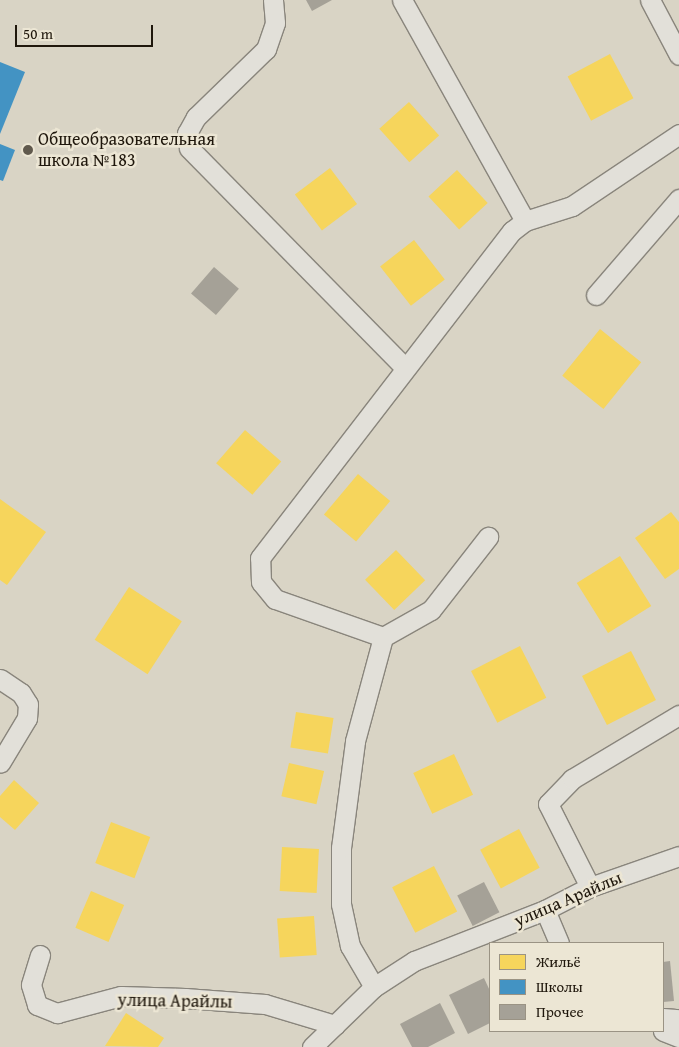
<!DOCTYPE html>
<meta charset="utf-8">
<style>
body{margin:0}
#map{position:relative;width:679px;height:1047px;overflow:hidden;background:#d9d4c5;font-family:"Gentium Book Plus",serif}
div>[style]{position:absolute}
.homes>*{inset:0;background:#f6d55c;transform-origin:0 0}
.schools>*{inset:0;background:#4393c3}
.building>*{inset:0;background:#a5a197;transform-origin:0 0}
.roads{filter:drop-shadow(1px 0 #89857c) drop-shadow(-1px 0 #89857c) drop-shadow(0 1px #89857c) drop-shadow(0 -1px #89857c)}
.minor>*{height:19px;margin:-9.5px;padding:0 9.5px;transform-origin:9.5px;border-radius:9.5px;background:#e2e0d9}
.dots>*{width:14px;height:14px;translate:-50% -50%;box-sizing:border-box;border:2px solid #ece6d4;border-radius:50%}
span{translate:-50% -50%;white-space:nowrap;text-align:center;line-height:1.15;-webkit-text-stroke:5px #ece6d4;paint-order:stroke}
.poi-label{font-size:18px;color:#1f170c}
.left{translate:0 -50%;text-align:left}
.street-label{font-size:18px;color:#1f170c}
.legend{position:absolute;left:489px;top:942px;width:175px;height:90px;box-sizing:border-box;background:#ece6d4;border:1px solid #9a9384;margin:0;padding:6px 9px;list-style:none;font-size:15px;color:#1f170c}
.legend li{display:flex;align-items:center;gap:10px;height:25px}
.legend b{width:25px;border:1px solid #9a9384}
.scale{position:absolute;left:15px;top:25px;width:138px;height:22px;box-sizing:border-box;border:2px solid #1f170c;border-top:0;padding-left:6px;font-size:15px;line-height:18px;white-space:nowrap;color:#1f170c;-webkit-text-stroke:4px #ece6d4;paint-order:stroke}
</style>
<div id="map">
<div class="homes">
<i style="left:610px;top:54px;width:50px;height:48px;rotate:62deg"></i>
<i style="left:409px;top:102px;width:45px;height:40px;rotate:48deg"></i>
<i style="left:330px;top:168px;width:45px;height:44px;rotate:53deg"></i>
<i style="left:457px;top:170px;width:45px;height:39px;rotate:47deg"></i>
<i style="left:414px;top:240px;width:50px;height:43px;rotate:52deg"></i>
<i style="left:600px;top:329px;width:53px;height:60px;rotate:39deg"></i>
<i style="left:245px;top:430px;width:48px;height:44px;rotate:41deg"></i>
<i style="left:358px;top:474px;width:42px;height:53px;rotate:40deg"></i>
<i style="clip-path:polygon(0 499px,46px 532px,7px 585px,0 580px)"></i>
<i style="clip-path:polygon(671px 512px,679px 522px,679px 569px,665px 579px,635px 538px)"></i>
<i style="left:396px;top:550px;width:42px;height:43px;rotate:46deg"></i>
<i style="left:620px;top:556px;width:59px;height:51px;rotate:58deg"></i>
<i style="left:129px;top:587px;width:63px;height:63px;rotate:33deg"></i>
<i style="left:520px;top:646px;width:58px;height:55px;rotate:63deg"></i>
<i style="left:631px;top:651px;width:55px;height:55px;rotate:63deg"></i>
<i style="left:296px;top:712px;width:38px;height:36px;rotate:9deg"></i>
<i style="left:454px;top:754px;width:45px;height:45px;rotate:65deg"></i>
<i style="left:289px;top:763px;width:36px;height:34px;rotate:13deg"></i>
<i style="clip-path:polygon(14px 780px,39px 803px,15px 830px,0 817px,0 796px)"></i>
<i style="left:111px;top:822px;width:42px;height:44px;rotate:21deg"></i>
<i style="left:519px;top:829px;width:44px;height:44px;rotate:62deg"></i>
<i style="left:282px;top:847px;width:37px;height:44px;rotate:3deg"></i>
<i style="left:434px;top:866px;width:51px;height:47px;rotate:63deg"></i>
<i style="left:91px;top:891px;width:36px;height:40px;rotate:23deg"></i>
<i style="left:314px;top:916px;width:39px;height:37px;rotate:86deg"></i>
<i style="clip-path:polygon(126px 1013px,164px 1038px,158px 1047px,105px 1046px)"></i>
</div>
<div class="schools">
<i style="clip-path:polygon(0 62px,25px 72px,0 134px)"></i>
<i style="clip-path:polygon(0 144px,15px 150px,3px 181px,0 180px)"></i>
</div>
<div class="building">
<i style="clip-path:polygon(306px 0,332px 0,312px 11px)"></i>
<i style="left:214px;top:267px;width:33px;height:35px;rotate:41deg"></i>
<i style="left:484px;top:882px;width:34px;height:30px;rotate:63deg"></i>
<i style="clip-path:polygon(670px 961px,674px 1001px,663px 1002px,663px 962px)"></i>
<i style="clip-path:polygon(484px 978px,490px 991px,490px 1023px,468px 1034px,449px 995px)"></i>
<i style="clip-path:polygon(440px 1003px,455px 1033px,428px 1047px,412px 1047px,400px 1024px)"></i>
</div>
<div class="roads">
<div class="minor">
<i style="left:273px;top:0;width:23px;rotate:85deg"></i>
<i style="left:275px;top:23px;width:28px;rotate:109deg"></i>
<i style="left:266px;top:49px;width:98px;rotate:135.8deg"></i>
<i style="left:196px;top:117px;width:18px;rotate:119deg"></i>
<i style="left:187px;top:133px;width:15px;rotate:82deg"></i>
<i style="left:189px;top:148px;width:308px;rotate:45.5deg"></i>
<i style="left:402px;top:0;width:253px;rotate:60.9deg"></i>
<i style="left:650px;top:0;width:62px;rotate:62.2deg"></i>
<i style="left:596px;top:295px;width:127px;rotate:-49.2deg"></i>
<i style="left:383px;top:637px;width:114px;rotate:-160.6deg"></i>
<i style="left:275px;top:599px;width:22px;rotate:-129deg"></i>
<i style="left:261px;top:582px;width:24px;rotate:-92deg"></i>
<i style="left:260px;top:558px;width:413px;rotate:-52.4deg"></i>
<i style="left:512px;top:231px;width:16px;rotate:-38deg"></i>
<i style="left:525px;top:221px;width:49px;rotate:-17.7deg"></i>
<i style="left:572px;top:206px;width:129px;rotate:-33.9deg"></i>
<i style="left:0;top:679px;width:25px;rotate:34deg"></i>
<i style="left:21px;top:693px;width:13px;rotate:58deg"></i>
<i style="left:28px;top:704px;width:14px;rotate:94deg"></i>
<i style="left:27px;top:718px;width:52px;rotate:121deg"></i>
<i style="left:590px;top:887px;width:93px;rotate:-116.8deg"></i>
<i style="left:548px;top:804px;width:35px;rotate:-46deg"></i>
<i style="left:572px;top:779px;width:125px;rotate:-30.9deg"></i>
<i style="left:545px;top:910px;width:36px;rotate:67deg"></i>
<i style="left:40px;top:955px;width:31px;rotate:107deg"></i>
<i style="left:31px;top:985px;width:21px;rotate:73deg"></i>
<i style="left:37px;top:1005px;width:22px;rotate:22deg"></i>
<i style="left:57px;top:1013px;width:66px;rotate:-14.9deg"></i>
<i style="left:121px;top:996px;width:64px;rotate:1.8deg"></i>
<i style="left:185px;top:998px;width:80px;rotate:4.3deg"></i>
<i style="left:265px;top:1004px;width:73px;rotate:16.7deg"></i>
<i style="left:374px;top:987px;width:48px;rotate:-120.3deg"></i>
<i style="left:350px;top:946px;width:43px;rotate:-102.1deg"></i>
<i style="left:341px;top:904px;width:56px;rotate:-90deg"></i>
<i style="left:341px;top:848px;width:108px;rotate:-82.5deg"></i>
<i style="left:355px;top:741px;width:108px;rotate:-74.9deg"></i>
<i style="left:383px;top:637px;width:55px;rotate:-29.4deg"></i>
<i style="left:431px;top:610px;width:93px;rotate:-52deg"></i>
<i style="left:663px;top:1018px;width:16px;rotate:4deg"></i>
<i style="left:663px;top:1031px;width:17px;rotate:21deg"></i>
<i style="left:312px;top:1047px;width:86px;rotate:-44.1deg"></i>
<i style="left:374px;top:987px;width:48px;rotate:-33deg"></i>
<i style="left:414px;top:961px;width:141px;rotate:-21.3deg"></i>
<i style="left:545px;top:910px;width:51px;rotate:-27.1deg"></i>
<i style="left:590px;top:887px;width:94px;rotate:-19.2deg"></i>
</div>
</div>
<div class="dots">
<i style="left:28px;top:150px;background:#60594d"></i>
</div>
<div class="poi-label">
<span class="left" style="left:38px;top:150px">Общеобразовательная<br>школа №183</span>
</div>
<div class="street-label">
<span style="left:568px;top:899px;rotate:-23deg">улица Арайлы</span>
<span style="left:175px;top:1001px;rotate:1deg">улица Арайлы</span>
</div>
<ul class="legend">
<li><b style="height:14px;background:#f6d55c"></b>Жильё</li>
<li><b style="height:14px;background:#4393c3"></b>Школы</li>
<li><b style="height:14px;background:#a5a197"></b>Прочее</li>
</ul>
<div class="scale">50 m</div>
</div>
